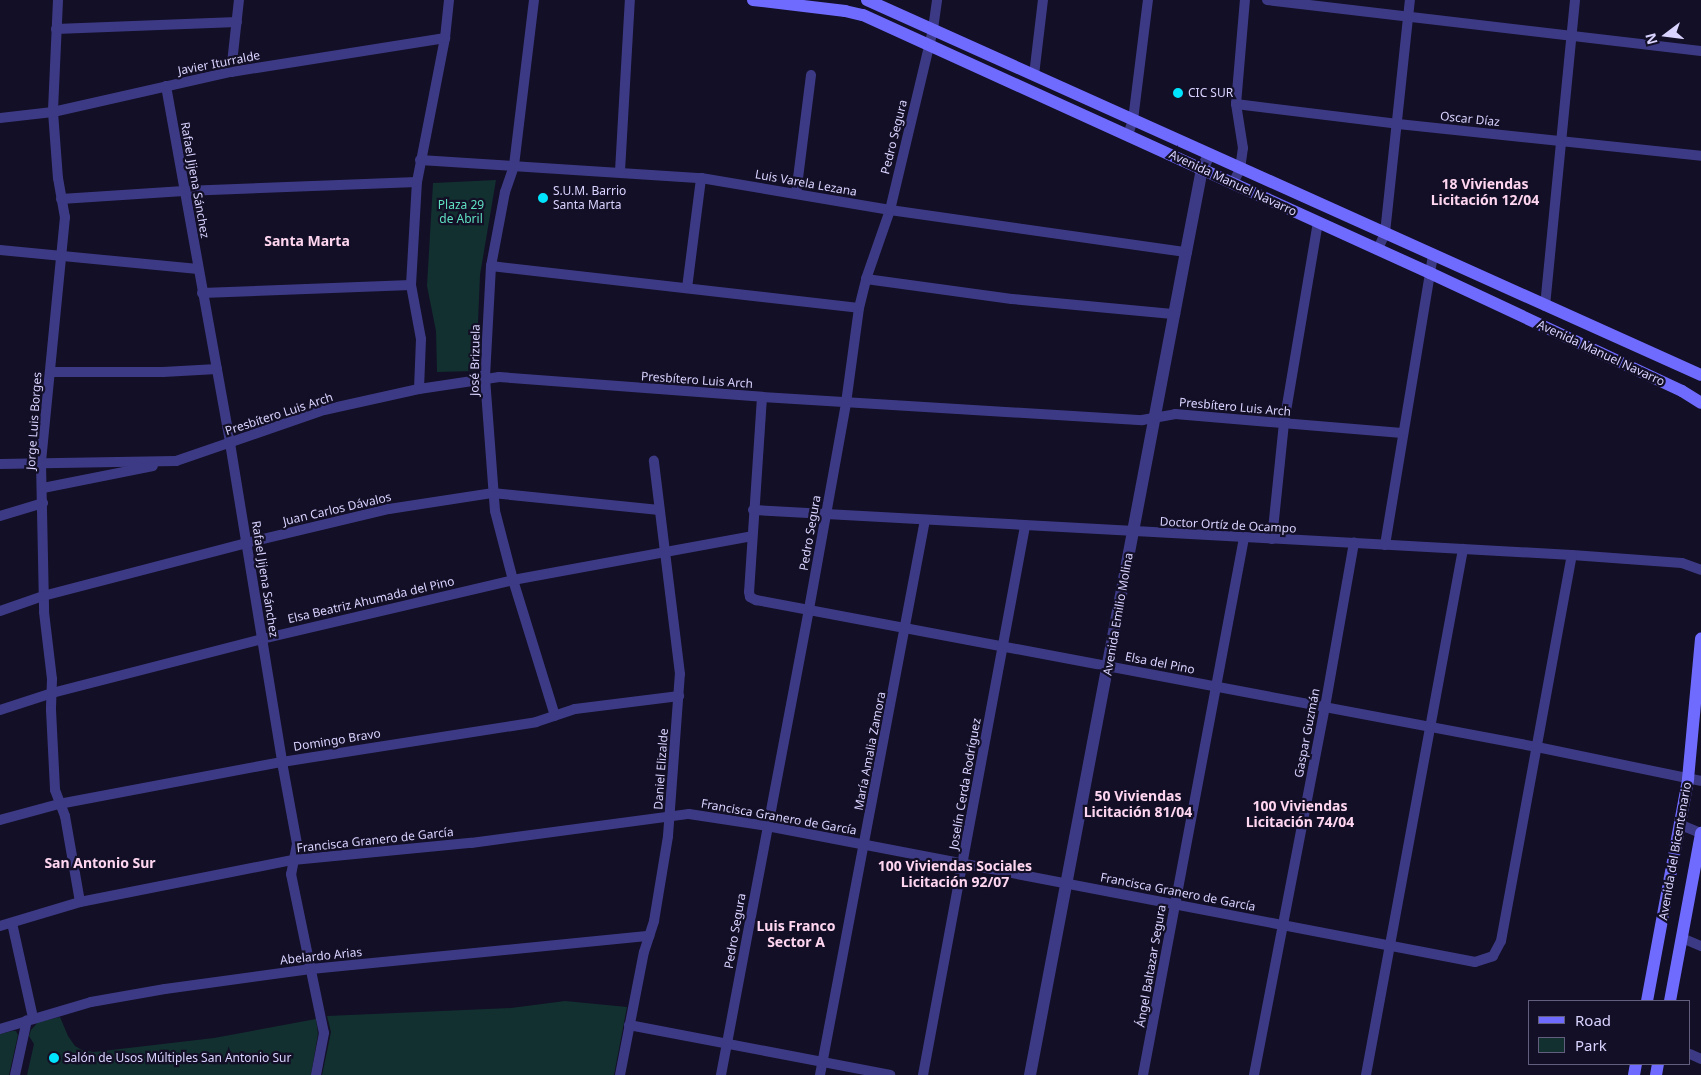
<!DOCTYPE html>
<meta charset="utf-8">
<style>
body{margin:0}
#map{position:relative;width:1701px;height:1075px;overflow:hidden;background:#130f26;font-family:"Noto Sans",sans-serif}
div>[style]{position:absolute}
.green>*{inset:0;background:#12302f}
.minor>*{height:10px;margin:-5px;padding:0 5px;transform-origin:5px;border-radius:5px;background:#3d3a85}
.tertiary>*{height:12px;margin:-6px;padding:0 6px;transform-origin:6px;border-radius:6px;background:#3d3a85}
.secondary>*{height:12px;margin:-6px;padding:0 6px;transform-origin:6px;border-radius:6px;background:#6f6bff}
.dots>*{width:14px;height:14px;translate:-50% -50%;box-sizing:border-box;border:2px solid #130f26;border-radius:50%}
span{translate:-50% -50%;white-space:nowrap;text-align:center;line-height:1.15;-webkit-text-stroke:4.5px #130f26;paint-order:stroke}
.street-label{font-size:12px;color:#d9d4ff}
.poi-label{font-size:12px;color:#d9d4ff}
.left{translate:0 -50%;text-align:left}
.park-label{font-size:12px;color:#5fe0c0}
.neighbourhood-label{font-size:14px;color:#ffd6f0;font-weight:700}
.legend{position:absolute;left:1528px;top:1000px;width:162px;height:65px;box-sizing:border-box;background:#130f26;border:1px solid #625e7d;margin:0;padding:6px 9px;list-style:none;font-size:15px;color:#d9d4ff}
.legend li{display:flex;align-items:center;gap:10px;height:25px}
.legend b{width:25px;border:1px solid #625e7d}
.north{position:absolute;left:1641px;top:10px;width:50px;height:50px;-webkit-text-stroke:4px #130f26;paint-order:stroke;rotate:255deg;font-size:14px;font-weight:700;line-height:20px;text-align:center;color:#d9d4ff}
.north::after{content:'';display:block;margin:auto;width:18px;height:22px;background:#d9d4ff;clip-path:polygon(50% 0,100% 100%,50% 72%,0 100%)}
</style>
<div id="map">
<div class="green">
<i style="clip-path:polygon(496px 180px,480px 275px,476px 371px,437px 372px,436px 331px,427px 286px,433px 183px)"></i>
<i style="clip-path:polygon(565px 1001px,627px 1007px,614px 1075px,322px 1075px,331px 1032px,327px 1016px,511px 1008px)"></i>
<i style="clip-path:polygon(60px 1017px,68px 1036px,75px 1046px,82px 1050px,94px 1052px,214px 1038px,316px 1019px,318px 1034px,311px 1075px,27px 1075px,34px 1044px,29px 1036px,31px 1030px,38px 1022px)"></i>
<i style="clip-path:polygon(12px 1031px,16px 1031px,18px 1035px,9px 1075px,0 1075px,0 1034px)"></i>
</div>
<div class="minor">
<i style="left:58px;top:0;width:112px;rotate:92.6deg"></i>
<i style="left:53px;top:112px;width:66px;rotate:85.7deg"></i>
<i style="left:58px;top:178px;width:40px;rotate:80deg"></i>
<i style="left:65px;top:217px;width:247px;rotate:95.6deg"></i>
<i style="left:41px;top:463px;width:149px;rotate:88.8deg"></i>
<i style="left:44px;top:612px;width:67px;rotate:83.2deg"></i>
<i style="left:52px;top:679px;width:31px;rotate:92deg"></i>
<i style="left:51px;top:710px;width:80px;rotate:87.1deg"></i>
<i style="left:55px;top:790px;width:28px;rotate:69deg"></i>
<i style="left:65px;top:816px;width:87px;rotate:80.1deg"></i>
<i style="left:534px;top:0;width:167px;rotate:96.9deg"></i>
<i style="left:514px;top:166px;width:28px;rotate:109deg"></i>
<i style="left:505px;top:192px;width:75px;rotate:100.7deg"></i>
<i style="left:491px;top:266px;width:112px;rotate:93.1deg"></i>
<i style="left:485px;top:378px;width:133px;rotate:85.7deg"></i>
<i style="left:495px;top:511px;width:71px;rotate:75.4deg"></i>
<i style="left:513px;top:580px;width:142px;rotate:72.8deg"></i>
<i style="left:1267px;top:0;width:437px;rotate:6.7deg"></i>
<i style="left:56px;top:29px;width:181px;rotate:-2.2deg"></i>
<i style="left:231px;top:72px;width:72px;rotate:-83.7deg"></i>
<i style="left:1034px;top:75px;width:76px;rotate:-83.2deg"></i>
<i style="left:166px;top:86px;width:363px;rotate:79.8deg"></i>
<i style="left:230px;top:443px;width:323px;rotate:80.7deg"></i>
<i style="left:282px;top:762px;width:83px;rotate:79.6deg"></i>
<i style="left:297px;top:844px;width:31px;rotate:101deg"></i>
<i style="left:291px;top:874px;width:162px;rotate:78.3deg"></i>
<i style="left:324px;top:1033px;width:43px;rotate:100.8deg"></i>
<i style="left:1236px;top:104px;width:163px;rotate:7deg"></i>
<i style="left:1398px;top:124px;width:305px;rotate:6deg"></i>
<i style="left:0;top:118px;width:53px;rotate:-6.5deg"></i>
<i style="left:53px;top:112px;width:182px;rotate:-12.7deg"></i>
<i style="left:231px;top:72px;width:217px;rotate:-9deg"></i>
<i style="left:1128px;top:135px;width:16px;rotate:-72deg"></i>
<i style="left:1133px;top:120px;width:121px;rotate:-82.9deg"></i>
<i style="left:420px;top:160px;width:282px;rotate:3.7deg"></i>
<i style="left:701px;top:178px;width:192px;rotate:9.6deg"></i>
<i style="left:890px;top:210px;width:299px;rotate:8.1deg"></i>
<i style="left:620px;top:171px;width:171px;rotate:-86.7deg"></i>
<i style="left:1233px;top:183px;width:16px;rotate:-63deg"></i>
<i style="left:1240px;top:169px;width:21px;rotate:-82deg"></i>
<i style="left:1243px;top:148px;width:45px;rotate:-99deg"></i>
<i style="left:1236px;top:104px;width:104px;rotate:-85.1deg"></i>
<i style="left:796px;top:194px;width:120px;rotate:-82.8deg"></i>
<i style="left:61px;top:199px;width:123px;rotate:-3.7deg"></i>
<i style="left:184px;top:191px;width:233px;rotate:-2.2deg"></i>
<i style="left:1378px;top:249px;width:17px;rotate:-66deg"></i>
<i style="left:1385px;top:233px;width:234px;rotate:-83.9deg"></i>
<i style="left:0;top:250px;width:199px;rotate:5.5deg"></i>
<i style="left:491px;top:266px;width:370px;rotate:6.5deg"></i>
<i style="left:866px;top:279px;width:147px;rotate:7.8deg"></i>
<i style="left:1012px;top:299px;width:164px;rotate:5.3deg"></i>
<i style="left:687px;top:288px;width:111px;rotate:-82.7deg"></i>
<i style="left:202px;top:293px;width:209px;rotate:-2.2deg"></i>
<i style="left:1545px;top:306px;width:307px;rotate:-84.4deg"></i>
<i style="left:50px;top:372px;width:113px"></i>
<i style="left:163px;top:372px;width:54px;rotate:-3.2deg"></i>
<i style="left:419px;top:389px;width:50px;rotate:-87.7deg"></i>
<i style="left:421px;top:339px;width:55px;rotate:-100.5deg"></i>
<i style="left:411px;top:285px;width:103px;rotate:-86.7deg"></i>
<i style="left:417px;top:182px;width:147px;rotate:-79deg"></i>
<i style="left:445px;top:38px;width:38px;rotate:-84deg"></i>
<i style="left:762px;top:397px;width:195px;rotate:93.8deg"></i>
<i style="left:749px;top:592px;width:5px;rotate:79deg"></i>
<i style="left:750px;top:597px;width:7px;rotate:27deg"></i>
<i style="left:756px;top:600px;width:795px;rotate:10.66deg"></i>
<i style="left:1537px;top:747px;width:167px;rotate:11.7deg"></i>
<i style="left:0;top:464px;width:176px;rotate:-1deg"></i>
<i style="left:176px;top:461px;width:157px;rotate:-19deg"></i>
<i style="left:324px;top:410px;width:97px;rotate:-12.5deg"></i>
<i style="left:419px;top:389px;width:81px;rotate:-8.5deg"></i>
<i style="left:499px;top:377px;width:264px;rotate:4.3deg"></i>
<i style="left:762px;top:397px;width:381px;rotate:3.5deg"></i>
<i style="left:1142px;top:420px;width:34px;rotate:-10deg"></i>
<i style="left:1175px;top:414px;width:228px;rotate:4.8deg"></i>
<i style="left:43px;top:488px;width:112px;rotate:-11.3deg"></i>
<i style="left:753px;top:510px;width:820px;rotate:3.14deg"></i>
<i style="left:1572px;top:555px;width:110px;rotate:4.2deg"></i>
<i style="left:1682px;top:563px;width:20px;rotate:20deg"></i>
<i style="left:0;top:516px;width:45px;rotate:-16.8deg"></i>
<i style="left:1272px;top:539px;width:117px;rotate:-84.1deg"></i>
<i style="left:1284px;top:423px;width:204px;rotate:-80.4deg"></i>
<i style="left:1385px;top:545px;width:294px;rotate:-80.6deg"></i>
<i style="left:0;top:611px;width:46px;rotate:-19.2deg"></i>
<i style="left:43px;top:596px;width:210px;rotate:-14.6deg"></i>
<i style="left:246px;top:543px;width:147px;rotate:-13.4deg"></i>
<i style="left:389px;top:509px;width:104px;rotate:-8.8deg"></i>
<i style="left:492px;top:493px;width:168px;rotate:5.8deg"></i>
<i style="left:0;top:710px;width:55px;rotate:-18.1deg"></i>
<i style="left:52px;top:693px;width:217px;rotate:-14.4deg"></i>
<i style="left:262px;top:639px;width:258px;rotate:-13.2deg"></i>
<i style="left:513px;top:580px;width:243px;rotate:-10.4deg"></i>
<i style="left:0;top:820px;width:61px;rotate:-15.2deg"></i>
<i style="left:59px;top:804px;width:227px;rotate:-10.7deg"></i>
<i style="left:282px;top:762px;width:257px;rotate:-8.9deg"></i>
<i style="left:536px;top:722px;width:41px;rotate:-18.4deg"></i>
<i style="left:575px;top:709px;width:105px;rotate:-7.1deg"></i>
<i style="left:1681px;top:825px;width:22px;rotate:22deg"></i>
<i style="left:12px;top:923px;width:97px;rotate:77.5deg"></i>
<i style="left:0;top:926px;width:84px;rotate:-16.7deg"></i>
<i style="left:80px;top:902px;width:217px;rotate:-11.2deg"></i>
<i style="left:293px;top:860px;width:179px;rotate:-5.5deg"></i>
<i style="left:471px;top:843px;width:220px;rotate:-7.6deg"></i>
<i style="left:689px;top:814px;width:79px;rotate:8.7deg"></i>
<i style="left:767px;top:826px;width:721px;rotate:10.87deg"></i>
<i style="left:1475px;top:962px;width:19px;rotate:-18deg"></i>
<i style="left:1493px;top:956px;width:17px;rotate:-62deg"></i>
<i style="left:1501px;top:941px;width:392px;rotate:-79.6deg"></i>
<i style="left:1682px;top:938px;width:21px;rotate:23deg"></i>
<i style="left:629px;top:1025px;width:266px;rotate:10.8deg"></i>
<i style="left:0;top:1029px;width:95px;rotate:-16.5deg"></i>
<i style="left:91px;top:1002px;width:75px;rotate:-10deg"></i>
<i style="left:165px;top:989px;width:147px;rotate:-7.8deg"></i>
<i style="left:311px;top:969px;width:340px;rotate:-5.6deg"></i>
<i style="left:1690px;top:1054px;width:12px;rotate:24deg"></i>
<i style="left:15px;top:1075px;width:56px;rotate:-77.7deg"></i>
<i style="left:620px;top:1075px;width:125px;rotate:-79deg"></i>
<i style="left:644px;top:952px;width:33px;rotate:-72deg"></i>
<i style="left:654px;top:921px;width:86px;rotate:-80.6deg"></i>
<i style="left:668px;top:836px;width:162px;rotate:-85.8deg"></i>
<i style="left:680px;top:674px;width:215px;rotate:-97deg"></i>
<i style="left:721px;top:1075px;width:474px;rotate:-79.3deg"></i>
<i style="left:809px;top:609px;width:209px;rotate:-79.8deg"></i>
<i style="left:846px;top:403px;width:96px;rotate:-82.2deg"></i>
<i style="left:859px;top:308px;width:30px;rotate:-76deg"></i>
<i style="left:866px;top:279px;width:73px;rotate:-70.8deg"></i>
<i style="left:890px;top:210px;width:186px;rotate:-76.6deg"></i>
<i style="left:933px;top:29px;width:29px;rotate:-82deg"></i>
<i style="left:820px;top:1075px;width:565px;rotate:-79.29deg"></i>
<i style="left:923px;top:1075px;width:558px;rotate:-79.47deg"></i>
<i style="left:1143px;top:1075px;width:546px;rotate:-79.35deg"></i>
<i style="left:1254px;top:1075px;width:375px;rotate:-79.1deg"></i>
<i style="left:1325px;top:707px;width:167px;rotate:-80deg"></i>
<i style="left:1366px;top:1075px;width:535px;rotate:-79.55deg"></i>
</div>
<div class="tertiary">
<i style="left:1030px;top:1075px;width:838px;rotate:-79.27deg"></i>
<i style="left:1186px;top:252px;width:85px;rotate:-79.1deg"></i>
<i style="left:1202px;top:169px;width:16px;rotate:-63deg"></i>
</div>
<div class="secondary">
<i style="left:753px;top:0;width:93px;rotate:6.8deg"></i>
<i style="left:845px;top:11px;width:18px;rotate:13deg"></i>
<i style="left:863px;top:15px;width:623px;rotate:24.47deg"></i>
<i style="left:1430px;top:273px;width:278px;rotate:25.1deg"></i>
<i style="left:1682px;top:391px;width:22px;rotate:32deg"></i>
<i style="left:867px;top:0;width:914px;rotate:24.21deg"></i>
<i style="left:1647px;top:1001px;width:226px;rotate:-79.5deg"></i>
<i style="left:1688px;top:779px;width:141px;rotate:-84.7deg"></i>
<i style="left:1670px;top:1001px;width:171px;rotate:-79.5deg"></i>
<i style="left:1634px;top:1075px;width:11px;rotate:-80deg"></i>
<i style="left:1656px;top:1075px;width:11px;rotate:-80deg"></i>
</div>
<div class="dots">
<i style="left:1178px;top:93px;background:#00e5ff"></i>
<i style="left:543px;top:198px;background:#00e5ff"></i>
<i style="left:54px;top:1058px;background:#00e5ff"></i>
</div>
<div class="street-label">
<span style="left:219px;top:63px;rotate:-11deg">Javier Iturralde</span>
<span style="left:1470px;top:119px;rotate:6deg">Oscar Díaz</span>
<span style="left:894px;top:137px;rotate:-76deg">Pedro Segura</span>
<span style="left:195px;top:180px;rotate:80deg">Rafael Jijena Sánchez</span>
<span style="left:806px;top:183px;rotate:10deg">Luis Varela Lezana</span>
<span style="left:1233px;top:183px;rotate:25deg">Avenida Manuel Navarro</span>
<span style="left:1601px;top:353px;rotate:25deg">Avenida Manuel Navarro</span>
<span style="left:475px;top:360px;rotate:-89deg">José Brizuela</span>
<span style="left:697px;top:380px;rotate:4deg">Presbítero Luis Arch</span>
<span style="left:1235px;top:407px;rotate:5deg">Presbítero Luis Arch</span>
<span style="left:279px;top:414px;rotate:-18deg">Presbítero Luis Arch</span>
<span style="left:34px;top:421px;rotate:-86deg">Jorge Luis Borges</span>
<span style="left:337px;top:509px;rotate:-13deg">Juan Carlos Dávalos</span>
<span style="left:1228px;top:525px;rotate:3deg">Doctor Ortíz de Ocampo</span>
<span style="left:810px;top:533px;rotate:-80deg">Pedro Segura</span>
<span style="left:265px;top:579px;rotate:81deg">Rafael Jijena Sánchez</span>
<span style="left:371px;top:600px;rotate:-13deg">Elsa Beatriz Ahumada del Pino</span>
<span style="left:1118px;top:614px;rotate:-80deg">Avenida Emilio Molina</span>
<span style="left:1160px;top:663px;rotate:11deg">Elsa del Pino</span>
<span style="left:1307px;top:733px;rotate:-79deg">Gaspar Guzmán</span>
<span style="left:337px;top:740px;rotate:-9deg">Domingo Bravo</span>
<span style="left:870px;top:751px;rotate:-79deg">María Amalia Zamora</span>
<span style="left:661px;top:769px;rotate:-86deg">Daniel Elizalde</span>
<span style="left:965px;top:784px;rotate:-80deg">Joselín Cerda Rodríguez</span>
<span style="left:779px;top:817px;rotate:10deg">Francisca Granero de García</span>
<span style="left:375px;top:840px;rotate:-6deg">Francisca Granero de García</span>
<span style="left:1675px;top:851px;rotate:-80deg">Avenida del Bicentenario</span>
<span style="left:1178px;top:892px;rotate:11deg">Francisca Granero de García</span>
<span style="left:735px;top:931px;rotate:-80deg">Pedro Segura</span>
<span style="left:321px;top:956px;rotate:-6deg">Abelardo Arias</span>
<span style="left:1151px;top:966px;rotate:-80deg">Ángel Baltazar Segura</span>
</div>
<div class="poi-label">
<span class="left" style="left:1188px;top:93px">CIC SUR</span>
<span class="left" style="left:553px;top:198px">S.U.M. Barrio<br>Santa Marta</span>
<span class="left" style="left:64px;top:1058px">Salón de Usos Múltiples San Antonio Sur</span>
</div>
<div class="park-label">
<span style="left:461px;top:212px">Plaza 29<br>de Abril</span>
</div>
<div class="neighbourhood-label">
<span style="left:1485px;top:192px">18 Viviendas<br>Licitación 12/04</span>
<span style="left:307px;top:241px">Santa Marta</span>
<span style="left:1138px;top:804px">50 Viviendas<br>Licitación 81/04</span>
<span style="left:1300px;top:814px">100 Viviendas<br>Licitación 74/04</span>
<span style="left:100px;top:863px">San Antonio Sur</span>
<span style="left:955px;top:874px">100 Viviendas Sociales<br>Licitación 92/07</span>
<span style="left:796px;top:934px">Luis Franco<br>Sector A</span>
</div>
<ul class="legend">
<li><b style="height:6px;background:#6f6bff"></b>Road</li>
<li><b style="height:14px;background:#12302f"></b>Park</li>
</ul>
<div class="north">N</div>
</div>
